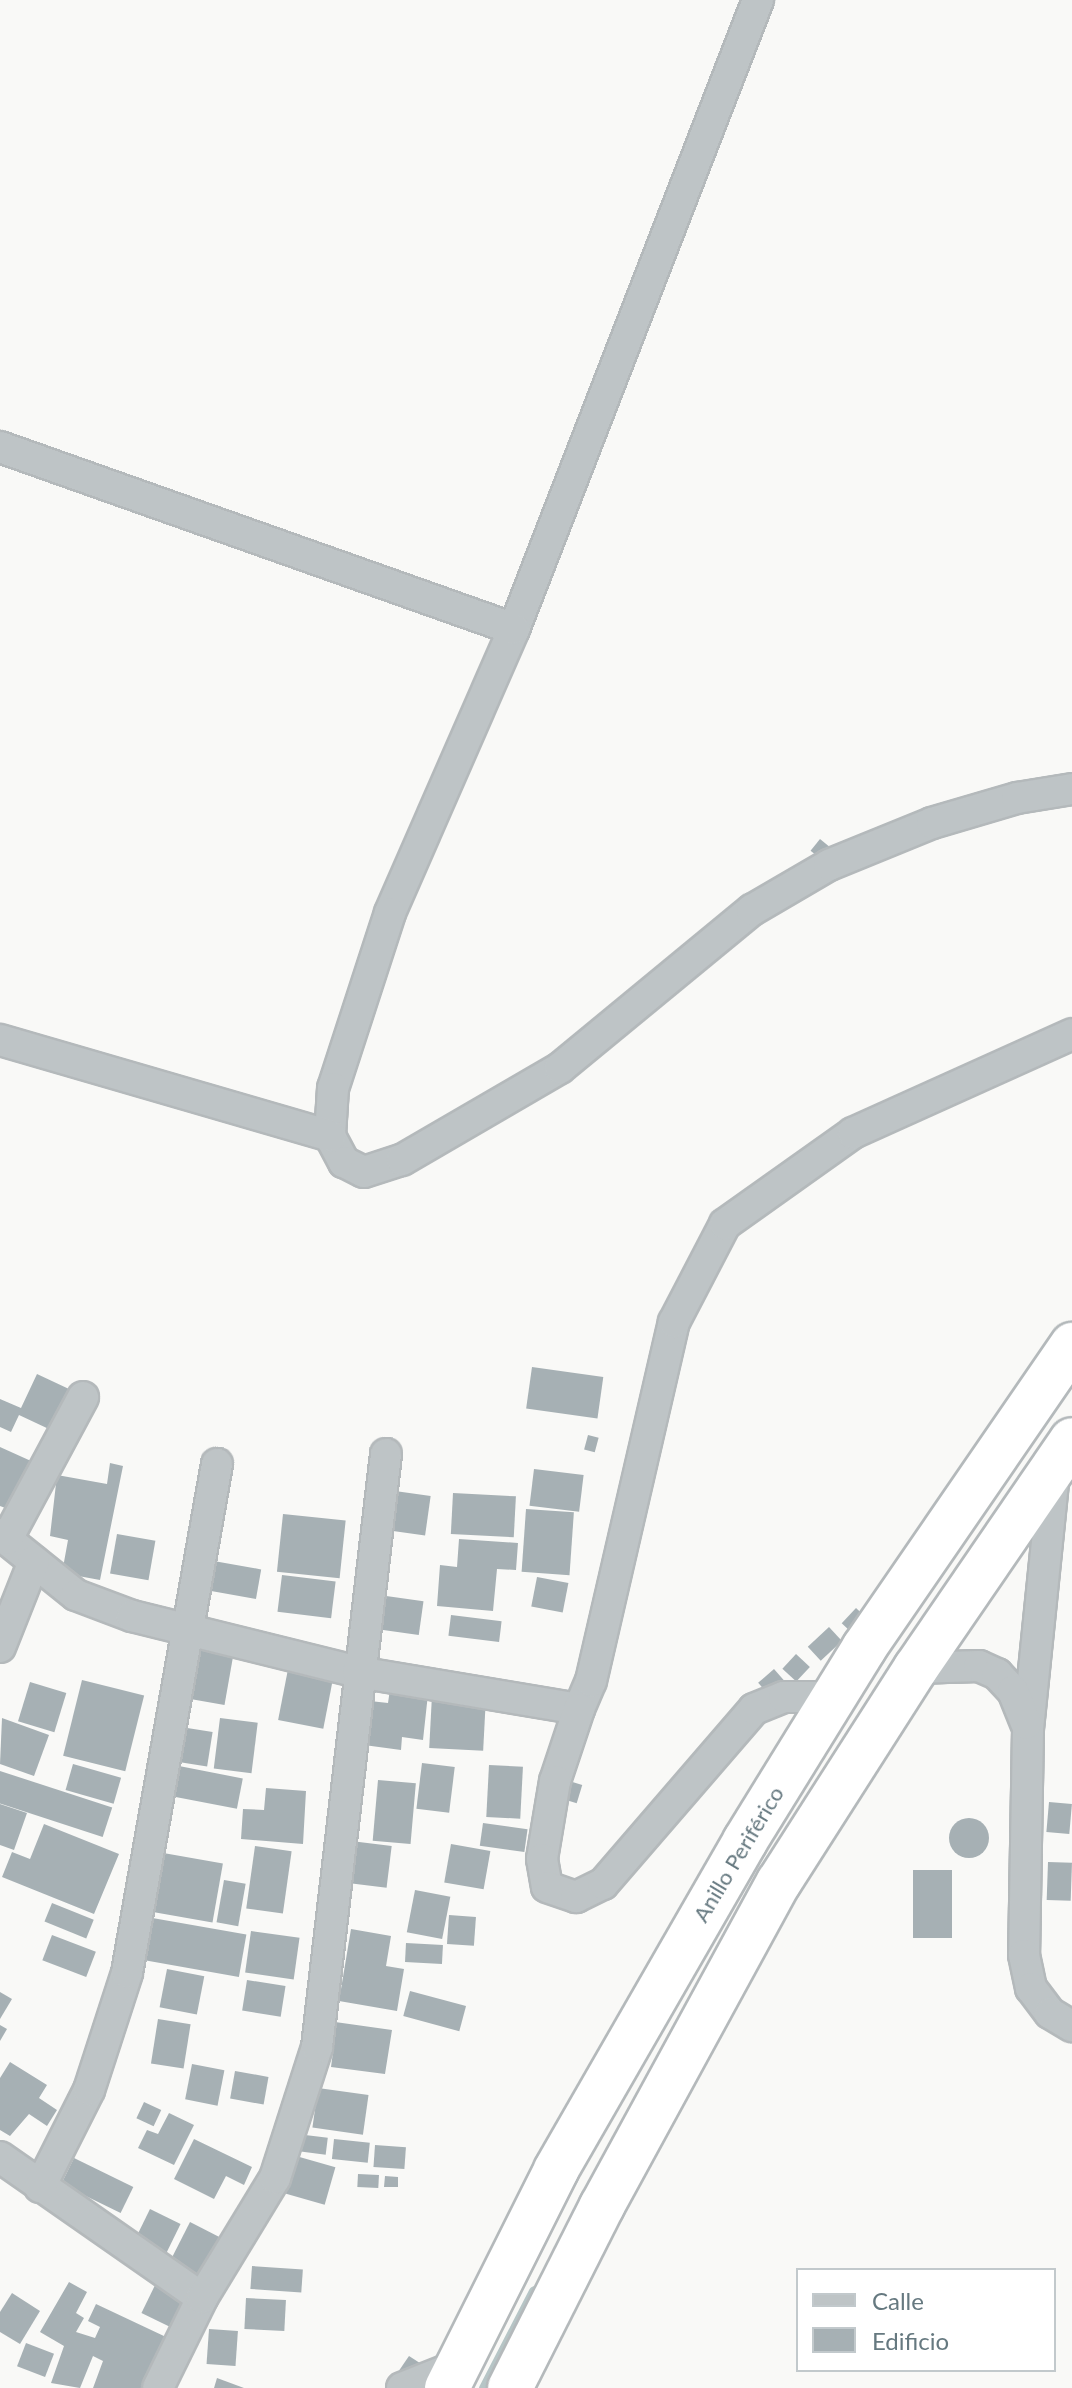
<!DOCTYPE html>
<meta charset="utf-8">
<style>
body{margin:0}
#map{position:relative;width:1072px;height:2388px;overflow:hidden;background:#f9f9f7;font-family:Lato,sans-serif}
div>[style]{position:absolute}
.stream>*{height:11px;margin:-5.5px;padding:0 5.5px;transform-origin:5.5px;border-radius:5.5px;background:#b6c5c6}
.building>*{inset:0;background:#a6b0b4;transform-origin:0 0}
.round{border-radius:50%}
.roads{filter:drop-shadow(2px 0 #b4b9bb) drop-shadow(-2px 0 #b4b9bb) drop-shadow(0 2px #b4b9bb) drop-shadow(0 -2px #b4b9bb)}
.street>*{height:30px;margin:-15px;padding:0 15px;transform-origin:15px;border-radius:15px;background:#bec4c6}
.highway>*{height:44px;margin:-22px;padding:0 22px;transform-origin:22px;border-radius:22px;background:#fff}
span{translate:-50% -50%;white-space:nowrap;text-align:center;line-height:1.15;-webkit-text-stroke:8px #fff;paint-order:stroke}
.street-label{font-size:22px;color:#667980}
.legend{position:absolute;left:796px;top:2268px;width:260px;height:104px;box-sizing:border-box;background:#fff;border:2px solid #c2c9cc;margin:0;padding:10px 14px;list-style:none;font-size:24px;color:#667980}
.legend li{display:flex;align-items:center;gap:16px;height:40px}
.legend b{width:40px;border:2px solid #c2c9cc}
</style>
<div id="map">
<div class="stream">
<i style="left:484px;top:2388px;width:109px;rotate:-62.7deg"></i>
</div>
<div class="building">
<i style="left:820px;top:839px;width:13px;height:15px;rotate:39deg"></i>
<i style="left:532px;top:1367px;width:72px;height:42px;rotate:8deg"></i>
<i style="clip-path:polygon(37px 1374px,69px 1389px,51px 1430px,19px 1415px,11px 1432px,0 1427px,0 1399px,21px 1408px)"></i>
<i style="left:588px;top:1435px;width:11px;height:15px;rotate:15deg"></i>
<i style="clip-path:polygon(0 1447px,31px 1461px,8px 1509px,0 1506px)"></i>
<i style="clip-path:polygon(110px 1463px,123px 1466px,100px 1580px,62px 1573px,68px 1540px,50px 1536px,57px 1475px,107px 1484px)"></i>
<i style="left:534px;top:1469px;width:50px;height:37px;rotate:7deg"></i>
<i style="left:395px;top:1491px;width:36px;height:40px;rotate:8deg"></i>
<i style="left:453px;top:1493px;width:63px;height:41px;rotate:3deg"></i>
<i style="left:526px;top:1509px;width:48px;height:63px;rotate:4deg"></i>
<i style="left:283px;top:1514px;width:63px;height:58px;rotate:6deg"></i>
<i style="left:117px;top:1534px;width:39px;height:40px;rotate:10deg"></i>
<i style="clip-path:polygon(459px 1539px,518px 1543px,516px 1570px,497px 1569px,493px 1611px,437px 1606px,440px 1565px,457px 1567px)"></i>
<i style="left:208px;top:1560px;width:54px;height:30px;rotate:10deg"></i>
<i style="left:282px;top:1575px;width:54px;height:37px;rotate:7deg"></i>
<i style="left:537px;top:1577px;width:32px;height:30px;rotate:11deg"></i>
<i style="left:372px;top:1594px;width:52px;height:34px;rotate:8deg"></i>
<i style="left:856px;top:1608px;width:19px;height:21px;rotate:43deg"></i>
<i style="left:451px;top:1615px;width:51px;height:21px;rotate:7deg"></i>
<i style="left:829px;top:1627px;width:19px;height:29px;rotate:47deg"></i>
<i style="left:196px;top:1642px;width:39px;height:57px;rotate:10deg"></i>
<i style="left:796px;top:1654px;width:19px;height:20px;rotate:43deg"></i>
<i style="left:289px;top:1664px;width:46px;height:57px;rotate:11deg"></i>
<i style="left:774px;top:1669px;width:20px;height:21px;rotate:49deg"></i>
<i style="left:82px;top:1680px;width:64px;height:78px;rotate:14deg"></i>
<i style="left:30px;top:1682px;width:38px;height:41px;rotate:17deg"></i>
<i style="clip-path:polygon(390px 1689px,428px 1694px,423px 1740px,402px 1737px,401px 1750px,364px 1745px,370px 1701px,388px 1703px)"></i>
<i style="left:432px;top:1695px;width:54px;height:53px;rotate:3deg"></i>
<i style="clip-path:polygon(2px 1718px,49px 1735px,34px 1776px,0 1764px)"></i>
<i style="left:220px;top:1718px;width:38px;height:51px;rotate:7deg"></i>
<i style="left:181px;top:1727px;width:32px;height:35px;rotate:9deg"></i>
<i style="left:422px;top:1763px;width:33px;height:46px;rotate:7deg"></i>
<i style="left:73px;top:1764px;width:50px;height:27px;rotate:16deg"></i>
<i style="left:489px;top:1765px;width:34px;height:52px;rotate:3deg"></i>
<i style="left:179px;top:1766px;width:65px;height:31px;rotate:11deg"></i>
<i style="left:0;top:1771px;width:118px;height:31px;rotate:18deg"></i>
<i style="left:378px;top:1780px;width:38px;height:61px;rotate:5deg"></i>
<i style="left:566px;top:1780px;width:17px;height:19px;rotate:17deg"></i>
<i style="clip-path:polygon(266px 1788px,306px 1791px,303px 1844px,241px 1839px,243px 1809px,264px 1810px)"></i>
<i style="left:1049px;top:1802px;width:23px;height:30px;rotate:5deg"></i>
<i style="clip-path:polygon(0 1804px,27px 1813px,14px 1850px,0 1845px)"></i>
<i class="round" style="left:949px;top:1818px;width:40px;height:40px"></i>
<i style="left:483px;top:1823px;width:45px;height:23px;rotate:8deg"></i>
<i style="clip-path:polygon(44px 1824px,119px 1854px,94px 1914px,2px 1877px,12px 1852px,30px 1859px)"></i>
<i style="left:351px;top:1841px;width:41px;height:42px;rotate:7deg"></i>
<i style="left:451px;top:1844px;width:40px;height:39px;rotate:10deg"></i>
<i style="left:255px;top:1846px;width:37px;height:63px;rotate:8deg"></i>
<i style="left:152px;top:1851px;width:72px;height:60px;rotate:10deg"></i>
<i style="left:1048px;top:1862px;width:24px;height:38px;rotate:2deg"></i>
<i style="left:913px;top:1870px;width:39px;height:68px"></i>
<i style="left:224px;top:1880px;width:22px;height:43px;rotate:10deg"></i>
<i style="left:415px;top:1890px;width:36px;height:43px;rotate:11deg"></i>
<i style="left:52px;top:1903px;width:45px;height:20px;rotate:22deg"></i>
<i style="left:449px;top:1915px;width:27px;height:29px;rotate:4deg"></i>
<i style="left:141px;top:1916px;width:107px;height:43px;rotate:10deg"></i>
<i style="clip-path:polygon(351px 1929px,391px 1936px,386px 1966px,404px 1969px,397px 2011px,339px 2001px)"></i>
<i style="left:251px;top:1931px;width:49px;height:42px;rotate:8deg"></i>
<i style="left:52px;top:1935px;width:47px;height:27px;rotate:21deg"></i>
<i style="left:406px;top:1943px;width:37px;height:19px;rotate:3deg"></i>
<i style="left:167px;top:1969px;width:38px;height:39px;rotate:11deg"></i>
<i style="left:247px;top:1980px;width:39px;height:31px;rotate:9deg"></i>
<i style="left:410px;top:1991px;width:58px;height:26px;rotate:15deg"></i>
<i style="clip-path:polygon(0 1992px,12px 1999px,0 2019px)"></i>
<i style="left:158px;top:2019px;width:33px;height:45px;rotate:9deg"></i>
<i style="clip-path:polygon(328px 2021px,392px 2030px,385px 2074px,331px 2067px,334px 2045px,325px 2044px)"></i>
<i style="clip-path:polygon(0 2025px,7px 2029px,0 2041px)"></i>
<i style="clip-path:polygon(10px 2062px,47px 2085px,39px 2098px,57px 2110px,47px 2126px,29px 2114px,10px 2136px,0 2130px,0 2078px)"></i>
<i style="left:192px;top:2064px;width:33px;height:36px;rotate:11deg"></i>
<i style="left:235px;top:2071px;width:34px;height:28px;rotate:10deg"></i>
<i style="left:318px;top:2088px;width:51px;height:40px;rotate:8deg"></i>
<i style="left:144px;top:2102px;width:19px;height:18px;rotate:25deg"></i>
<i style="clip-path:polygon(169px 2113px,194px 2125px,174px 2165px,138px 2148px,147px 2130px,158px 2134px)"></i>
<i style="left:297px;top:2134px;width:31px;height:17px;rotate:7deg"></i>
<i style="clip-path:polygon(194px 2139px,252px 2167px,244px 2185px,226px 2176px,214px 2199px,174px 2179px)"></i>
<i style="left:334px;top:2139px;width:36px;height:20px;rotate:6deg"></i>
<i style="left:375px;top:2145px;width:31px;height:22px;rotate:4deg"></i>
<i style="left:296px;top:2156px;width:41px;height:39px;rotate:16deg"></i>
<i style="left:74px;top:2158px;width:66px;height:29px;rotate:26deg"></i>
<i style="left:358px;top:2174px;width:21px;height:13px;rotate:3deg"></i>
<i style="clip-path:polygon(385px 2176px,398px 2177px,398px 2187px,384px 2187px)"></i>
<i style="left:150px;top:2209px;width:34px;height:41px;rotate:26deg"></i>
<i style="left:190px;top:2222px;width:34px;height:47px;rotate:27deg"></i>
<i style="left:252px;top:2266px;width:51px;height:23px;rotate:4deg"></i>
<i style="left:159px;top:2277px;width:32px;height:40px;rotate:26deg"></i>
<i style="clip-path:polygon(69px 2282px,87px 2292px,76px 2313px,84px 2318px,76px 2332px,95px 2338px,100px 2327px,88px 2321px,96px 2304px,166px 2337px,147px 2388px,93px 2388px,103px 2361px,93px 2356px,80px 2388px,51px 2383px,64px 2346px,40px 2332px)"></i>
<i style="clip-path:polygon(12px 2293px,40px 2311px,20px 2344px,0 2332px,0 2312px)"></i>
<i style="left:246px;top:2298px;width:40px;height:31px;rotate:3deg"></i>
<i style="left:209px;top:2329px;width:29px;height:35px;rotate:4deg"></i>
<i style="left:26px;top:2343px;width:30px;height:25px;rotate:21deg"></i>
<i style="clip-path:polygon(409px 2356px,423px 2365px,396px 2375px)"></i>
<i style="clip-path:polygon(217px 2378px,244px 2388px,214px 2388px)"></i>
</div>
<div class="roads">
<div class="street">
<i style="left:758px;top:0;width:675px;rotate:111.2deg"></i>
<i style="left:514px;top:629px;width:310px;rotate:113.6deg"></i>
<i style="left:390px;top:913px;width:184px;rotate:108deg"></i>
<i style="left:333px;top:1088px;width:48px;rotate:93.6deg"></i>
<i style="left:330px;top:1136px;width:30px;rotate:62deg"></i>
<i style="left:344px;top:1162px;width:22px;rotate:27deg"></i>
<i style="left:364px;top:1172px;width:40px;rotate:-18deg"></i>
<i style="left:402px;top:1160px;width:183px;rotate:-30.2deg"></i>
<i style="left:560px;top:1068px;width:249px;rotate:-39.5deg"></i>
<i style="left:752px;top:910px;width:89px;rotate:-30.3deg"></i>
<i style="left:829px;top:865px;width:111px;rotate:-22.2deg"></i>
<i style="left:932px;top:823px;width:89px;rotate:-16.4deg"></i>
<i style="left:1017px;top:798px;width:56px;rotate:-9.3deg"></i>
<i style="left:0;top:447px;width:545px;rotate:19.5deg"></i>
<i style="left:0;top:1040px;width:344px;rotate:16.2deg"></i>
<i style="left:1054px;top:1473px;width:258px;rotate:95.8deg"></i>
<i style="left:1028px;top:1730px;width:225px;rotate:91deg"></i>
<i style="left:1024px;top:1955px;width:34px;rotate:78deg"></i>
<i style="left:1031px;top:1988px;width:31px;rotate:53deg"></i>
<i style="left:1050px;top:2013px;width:26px;rotate:31deg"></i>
<i style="left:0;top:1534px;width:97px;rotate:38.8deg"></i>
<i style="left:76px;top:1595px;width:60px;rotate:20.6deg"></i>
<i style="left:132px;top:1616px;width:233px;rotate:13.9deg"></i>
<i style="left:358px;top:1672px;width:224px;rotate:9.5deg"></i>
<i style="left:579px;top:1709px;width:30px;rotate:-67deg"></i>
<i style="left:591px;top:1681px;width:368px;rotate:-77deg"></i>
<i style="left:674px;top:1322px;width:110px;rotate:-62.5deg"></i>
<i style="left:725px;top:1224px;width:157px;rotate:-35.4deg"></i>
<i style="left:853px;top:1133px;width:240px;rotate:-24.3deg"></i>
<i style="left:7px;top:1539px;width:161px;rotate:-61.8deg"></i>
<i style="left:0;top:1647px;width:92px;rotate:-68.4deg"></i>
<i style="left:916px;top:1668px;width:63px;rotate:-1.8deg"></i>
<i style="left:979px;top:1666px;width:20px;rotate:24deg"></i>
<i style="left:997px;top:1674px;width:23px;rotate:47deg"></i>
<i style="left:1013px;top:1691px;width:35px;rotate:68deg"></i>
<i style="left:579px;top:1709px;width:76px;rotate:108.4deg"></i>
<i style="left:555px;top:1781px;width:79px;rotate:99.5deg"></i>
<i style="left:542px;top:1859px;width:28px;rotate:80deg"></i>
<i style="left:547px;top:1887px;width:31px;rotate:19deg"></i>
<i style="left:576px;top:1897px;width:30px;rotate:-26deg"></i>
<i style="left:603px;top:1884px;width:231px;rotate:-49.2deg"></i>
<i style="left:754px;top:1709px;width:32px;rotate:-22deg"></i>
<i style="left:784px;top:1697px;width:51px"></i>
<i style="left:0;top:2157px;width:246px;rotate:34.9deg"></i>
<i style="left:202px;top:2298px;width:100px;rotate:116.1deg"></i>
<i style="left:40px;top:2187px;width:109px;rotate:-63.2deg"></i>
<i style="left:89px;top:2090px;width:123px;rotate:-72deg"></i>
<i style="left:127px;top:1973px;width:517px;rotate:-79.97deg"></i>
<i style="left:202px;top:2298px;width:140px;rotate:-58.7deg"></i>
<i style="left:275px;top:2178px;width:138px;rotate:-72.2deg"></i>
<i style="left:317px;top:2047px;width:597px;rotate:-83.36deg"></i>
<i style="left:402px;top:2388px;width:59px;rotate:-21.8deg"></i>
</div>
<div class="highway">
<i style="left:447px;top:2388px;width:244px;rotate:-63.4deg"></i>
<i style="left:556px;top:2170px;width:379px;rotate:-60.1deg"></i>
<i style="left:745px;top:1841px;width:227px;rotate:-58.3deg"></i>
<i style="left:864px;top:1648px;width:368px;rotate:-55.5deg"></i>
<i style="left:510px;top:2388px;width:204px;rotate:-63.2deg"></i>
<i style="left:602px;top:2206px;width:369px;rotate:-61.4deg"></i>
<i style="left:779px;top:1882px;width:254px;rotate:-57.4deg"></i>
<i style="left:916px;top:1668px;width:276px;rotate:-55.6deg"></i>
</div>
</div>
<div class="street-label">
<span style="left:738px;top:1854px;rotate:-59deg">Anillo Periférico</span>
</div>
<ul class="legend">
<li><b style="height:10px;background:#bec4c6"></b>Calle</li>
<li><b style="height:22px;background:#a6b0b4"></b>Edificio</li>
</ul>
</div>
